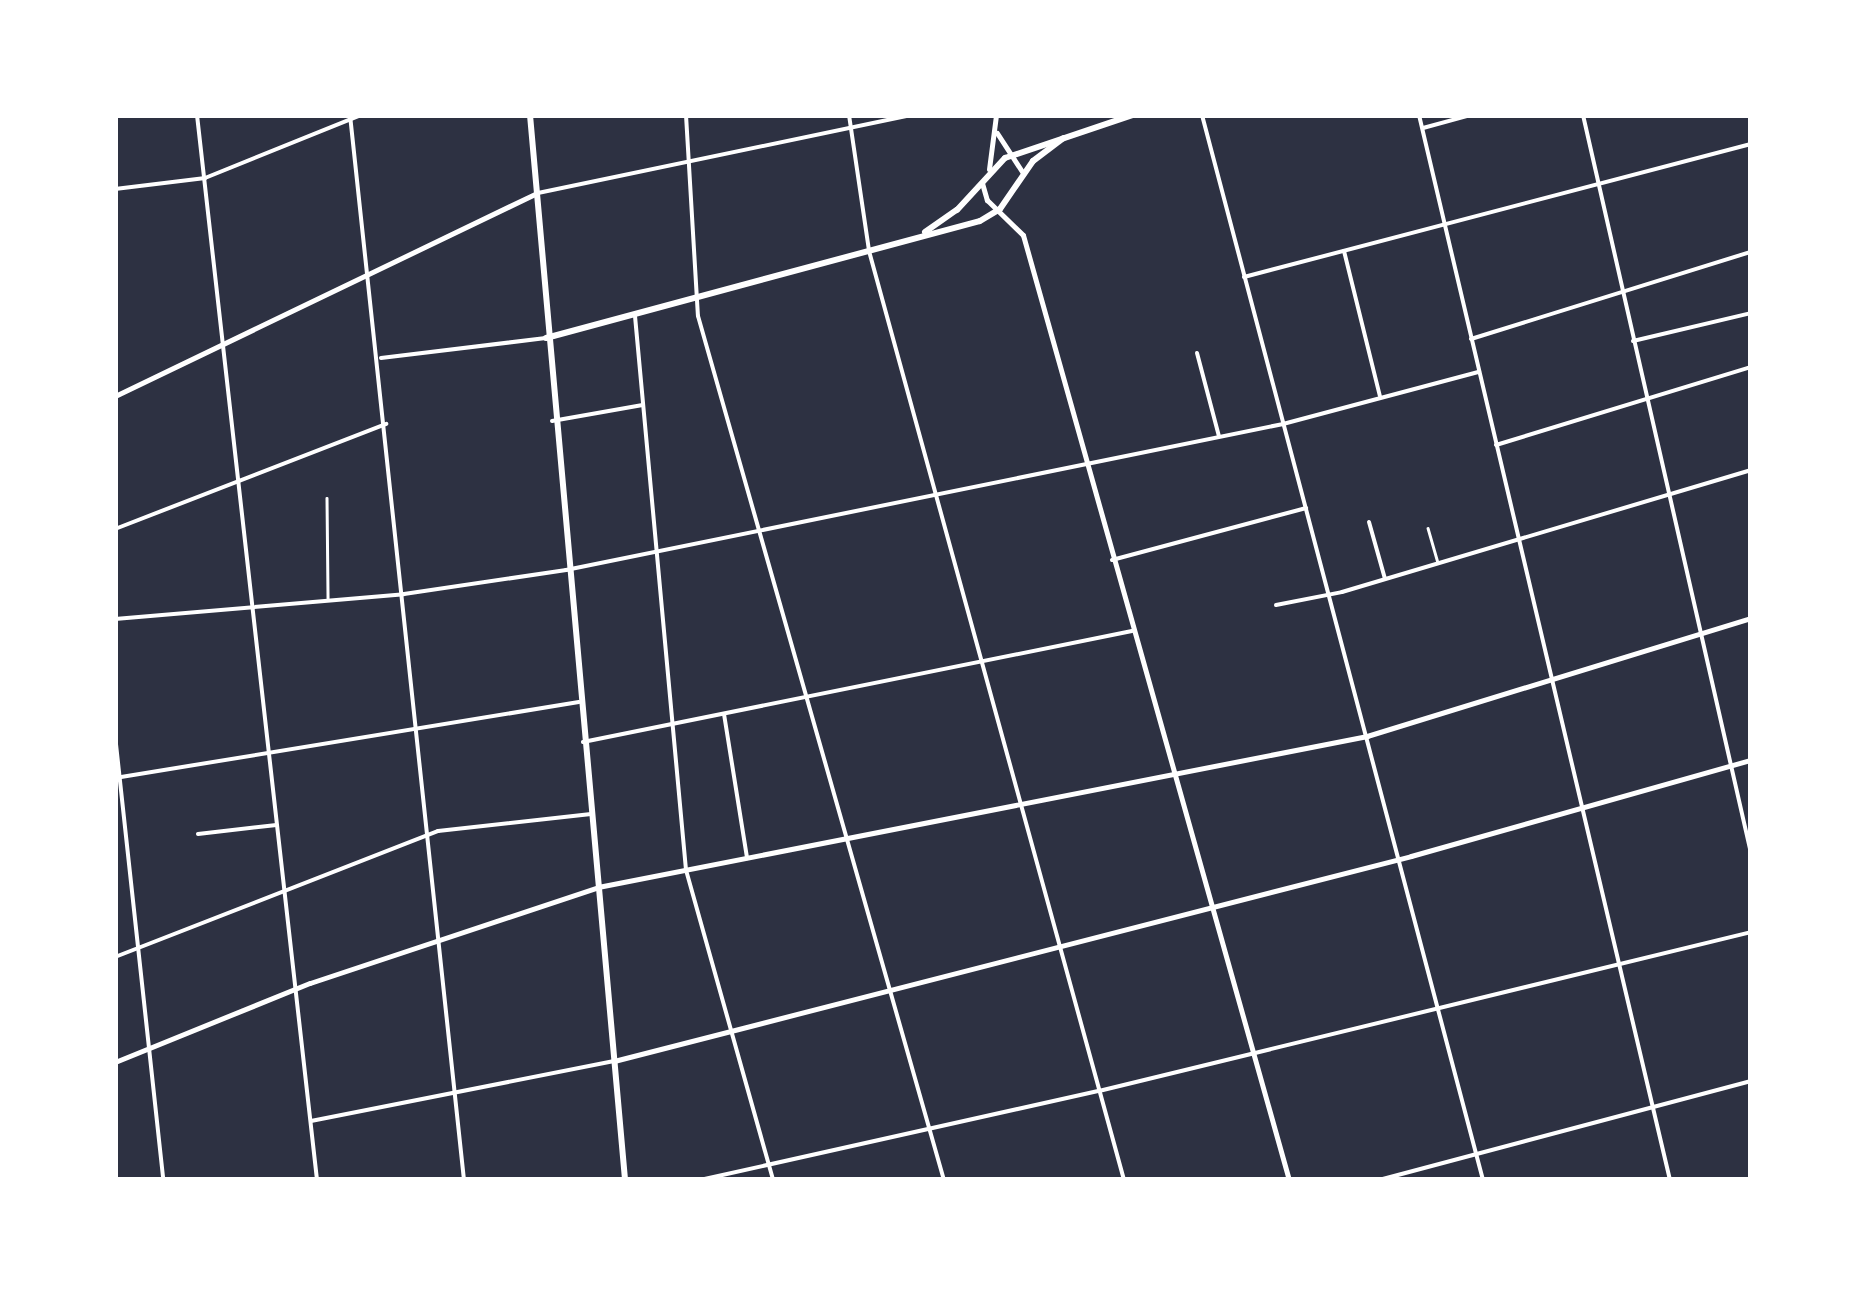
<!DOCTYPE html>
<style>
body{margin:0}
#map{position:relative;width:1866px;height:1295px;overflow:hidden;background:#2d3142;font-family:"PT Sans Narrow",sans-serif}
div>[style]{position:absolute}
.service>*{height:2.5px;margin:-1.25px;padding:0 1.25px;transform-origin:1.25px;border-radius:1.25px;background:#fff}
.minor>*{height:4px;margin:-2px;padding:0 2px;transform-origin:2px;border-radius:2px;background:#fff}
.tertiary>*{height:5px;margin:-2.5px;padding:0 2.5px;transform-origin:2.5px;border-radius:2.5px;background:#fff}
.secondary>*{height:6px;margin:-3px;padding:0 3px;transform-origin:3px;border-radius:3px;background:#fff}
.primary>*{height:6px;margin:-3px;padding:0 3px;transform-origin:3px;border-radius:3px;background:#fff}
span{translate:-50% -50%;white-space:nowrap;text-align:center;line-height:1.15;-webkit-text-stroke:8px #fff;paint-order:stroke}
.frame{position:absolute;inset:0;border:118px solid #fff;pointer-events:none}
</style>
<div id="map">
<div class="service">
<i style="left:327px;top:498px;width:100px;rotate:89.4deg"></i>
<i style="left:1428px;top:528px;width:35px;rotate:74deg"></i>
</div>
<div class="minor">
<i style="left:197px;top:115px;width:1072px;rotate:83.57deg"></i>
<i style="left:350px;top:115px;width:1071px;rotate:83.89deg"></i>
<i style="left:686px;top:115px;width:201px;rotate:86.6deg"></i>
<i style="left:698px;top:316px;width:898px;rotate:74.11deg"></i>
<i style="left:849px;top:115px;width:137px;rotate:81.6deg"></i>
<i style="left:869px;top:251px;width:963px;rotate:74.65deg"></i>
<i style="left:1202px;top:115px;width:1101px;rotate:75.22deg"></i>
<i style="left:1419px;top:115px;width:1094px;rotate:76.74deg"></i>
<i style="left:1583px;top:115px;width:757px;rotate:77.18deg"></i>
<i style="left:1423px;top:128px;width:50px;rotate:-15.2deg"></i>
<i style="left:115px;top:189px;width:91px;rotate:-7deg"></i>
<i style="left:205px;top:178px;width:168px;rotate:-22deg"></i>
<i style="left:538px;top:193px;width:380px;rotate:-11.8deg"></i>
<i style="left:1344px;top:251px;width:149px;rotate:76.1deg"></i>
<i style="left:1244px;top:277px;width:524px;rotate:-14.7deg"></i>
<i style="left:635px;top:316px;width:556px;rotate:84.74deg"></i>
<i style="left:686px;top:870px;width:322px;rotate:74.3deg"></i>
<i style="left:1471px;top:339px;width:293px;rotate:-17.3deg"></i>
<i style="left:1633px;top:341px;width:121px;rotate:-13.3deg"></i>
<i style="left:1197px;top:353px;width:86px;rotate:75.2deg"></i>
<i style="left:381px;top:358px;width:166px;rotate:-6.9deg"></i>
<i style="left:552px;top:421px;width:92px;rotate:-10deg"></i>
<i style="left:1496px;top:445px;width:267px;rotate:-17deg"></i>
<i style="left:1369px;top:522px;width:59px;rotate:74.3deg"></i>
<i style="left:115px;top:529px;width:291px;rotate:-21.2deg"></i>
<i style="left:1112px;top:560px;width:201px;rotate:-15deg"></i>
<i style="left:1276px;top:605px;width:67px;rotate:-11.1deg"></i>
<i style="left:1342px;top:592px;width:427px;rotate:-16.6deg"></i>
<i style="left:115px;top:619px;width:290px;rotate:-4.9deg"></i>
<i style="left:404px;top:594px;width:164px;rotate:-8.4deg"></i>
<i style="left:566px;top:570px;width:732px;rotate:-11.51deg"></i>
<i style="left:1283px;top:424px;width:203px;rotate:-14.9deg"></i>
<i style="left:724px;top:714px;width:146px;rotate:80.9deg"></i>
<i style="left:115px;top:735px;width:448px;rotate:83.8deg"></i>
<i style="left:583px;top:742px;width:560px;rotate:-11.43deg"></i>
<i style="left:115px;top:778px;width:470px;rotate:-9.3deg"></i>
<i style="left:198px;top:834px;width:79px;rotate:-6.6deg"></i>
<i style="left:115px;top:957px;width:347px;rotate:-21.3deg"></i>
<i style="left:438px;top:831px;width:154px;rotate:-6.3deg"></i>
<i style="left:311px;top:1121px;width:309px;rotate:-11.2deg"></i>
<i style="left:700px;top:1180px;width:409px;rotate:-12.6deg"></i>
<i style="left:1099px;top:1091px;width:671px;rotate:-13.7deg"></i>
<i style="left:1379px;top:1180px;width:385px;rotate:-14.9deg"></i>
</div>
<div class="tertiary">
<i style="left:997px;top:133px;width:48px;rotate:57deg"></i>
<i style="left:989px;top:169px;width:54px;rotate:-82.6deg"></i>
<i style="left:982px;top:183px;width:18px;rotate:74deg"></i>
<i style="left:987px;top:200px;width:50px;rotate:44.2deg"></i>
<i style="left:1023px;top:235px;width:982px;rotate:74.28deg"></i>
<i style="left:115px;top:396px;width:466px;rotate:-25.7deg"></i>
<i style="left:614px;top:1061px;width:823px;rotate:-14.42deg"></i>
<i style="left:1411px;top:856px;width:353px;rotate:-15.8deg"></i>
<i style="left:115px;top:1062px;width:210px;rotate:-22.1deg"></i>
<i style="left:310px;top:983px;width:304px;rotate:-18.4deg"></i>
<i style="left:598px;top:887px;width:784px;rotate:-11.11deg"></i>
<i style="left:1367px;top:736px;width:402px;rotate:-17.1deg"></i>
</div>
<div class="secondary">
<i style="left:925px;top:232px;width:39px;rotate:-35deg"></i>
<i style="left:957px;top:210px;width:71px;rotate:-47.3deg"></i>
<i style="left:1005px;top:158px;width:135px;rotate:-18.6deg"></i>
<i style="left:546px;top:338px;width:449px;rotate:-15.1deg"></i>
<i style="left:980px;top:221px;width:23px;rotate:-31deg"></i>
<i style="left:1000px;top:209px;width:58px;rotate:-55.5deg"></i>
<i style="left:1033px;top:161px;width:38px;rotate:-37deg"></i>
</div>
<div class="primary">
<i style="left:530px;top:115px;width:1069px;rotate:84.9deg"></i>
</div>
<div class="frame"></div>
</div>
